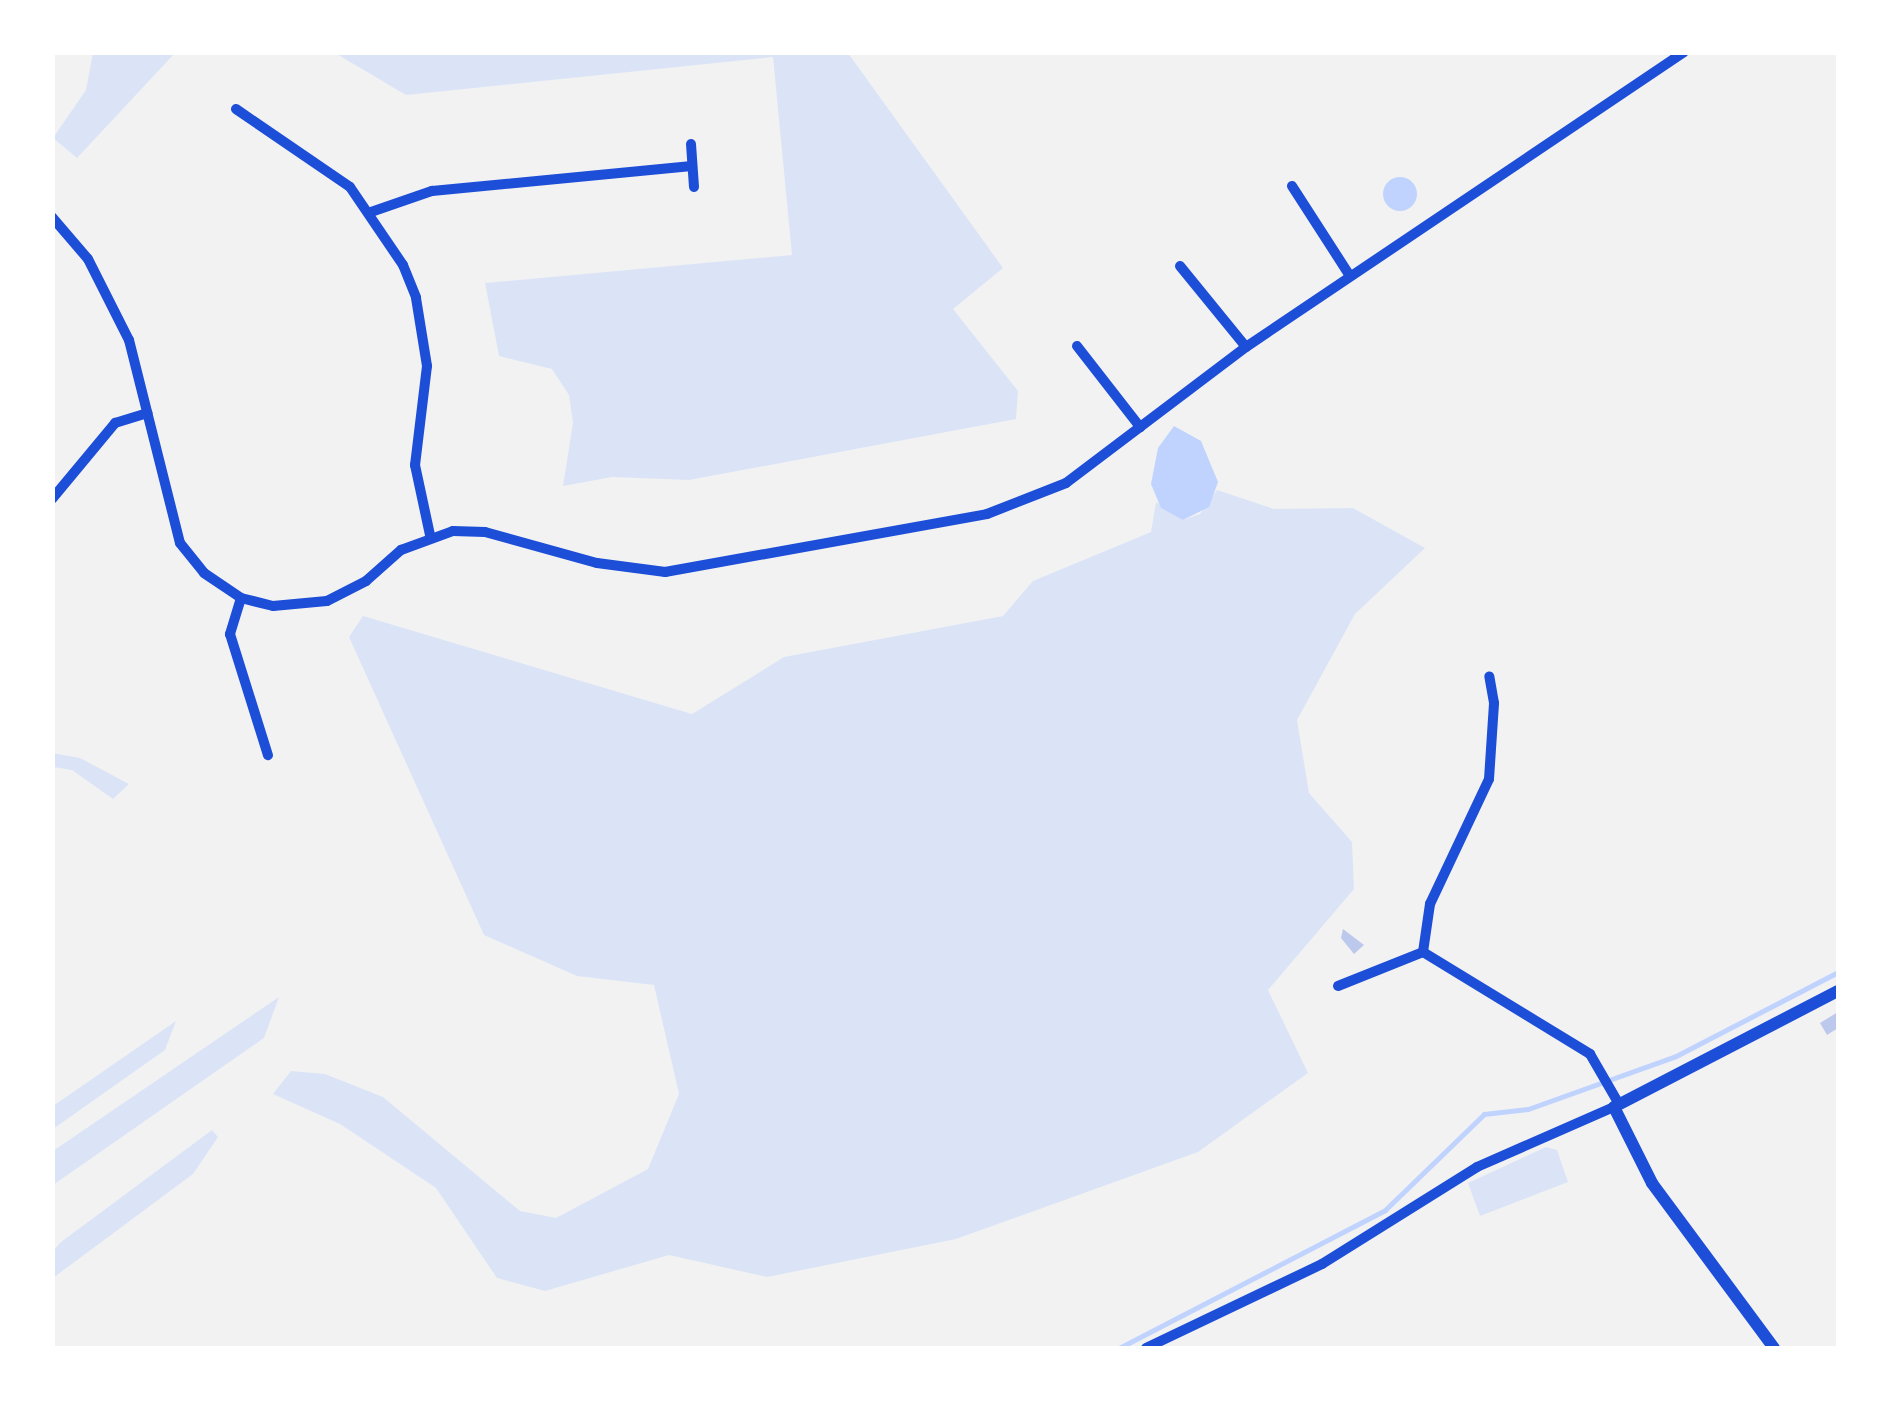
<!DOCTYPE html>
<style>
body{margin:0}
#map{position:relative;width:1891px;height:1401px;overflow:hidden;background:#f2f2f2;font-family:Manrope,sans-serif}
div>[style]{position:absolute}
.green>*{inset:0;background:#dbe4f7}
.water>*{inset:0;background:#bfd3fe}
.round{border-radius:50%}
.stream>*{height:5px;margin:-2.5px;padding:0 2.5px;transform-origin:2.5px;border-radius:2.5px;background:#bfd3fe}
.building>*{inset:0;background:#bdc9ec}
.minor>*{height:10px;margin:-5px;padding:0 5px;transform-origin:5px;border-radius:5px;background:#1d4ed8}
.tertiary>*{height:12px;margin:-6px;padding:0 6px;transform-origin:6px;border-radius:6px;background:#1d4ed8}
span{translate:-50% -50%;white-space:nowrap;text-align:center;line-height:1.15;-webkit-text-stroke:10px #fff;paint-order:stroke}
.frame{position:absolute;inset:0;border:55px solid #fff;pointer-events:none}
</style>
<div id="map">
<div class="green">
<i style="clip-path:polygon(93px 53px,175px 53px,77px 158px,53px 138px,86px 90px)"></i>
<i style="clip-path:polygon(335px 53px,848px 53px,1003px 268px,953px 309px,1018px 391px,1016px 419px,689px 480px,612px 477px,563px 486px,573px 423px,569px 395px,552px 369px,499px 356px,485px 283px,792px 255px,773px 57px,406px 95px)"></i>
<i style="clip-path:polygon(1217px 490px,1274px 509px,1353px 508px,1425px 548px,1355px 614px,1297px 720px,1309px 793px,1352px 842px,1354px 889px,1268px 990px,1308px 1073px,1198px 1152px,956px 1239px,767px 1277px,669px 1255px,545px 1291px,497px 1278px,436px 1188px,340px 1124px,273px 1094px,291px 1071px,325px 1074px,383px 1097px,520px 1211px,556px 1218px,648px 1169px,679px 1094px,654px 985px,577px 976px,484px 935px,349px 637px,363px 616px,692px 714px,784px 657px,1003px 616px,1033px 581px,1151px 532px,1156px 502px,1183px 520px,1200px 514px)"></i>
<i style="clip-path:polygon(52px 753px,80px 758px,129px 784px,113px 799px,72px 770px,53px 767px)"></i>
<i style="clip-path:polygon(279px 997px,264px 1038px,53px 1185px,53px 1151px)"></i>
<i style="clip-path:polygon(176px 1021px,165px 1050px,53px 1129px,53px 1106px)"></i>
<i style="clip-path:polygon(212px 1130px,218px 1137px,193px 1174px,53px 1278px,53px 1251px,61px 1242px)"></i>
<i style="clip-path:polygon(1546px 1147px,1557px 1150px,1568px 1182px,1480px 1216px,1468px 1183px)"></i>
</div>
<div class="water">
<i class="round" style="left:1383px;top:177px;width:34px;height:34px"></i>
<i style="clip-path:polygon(1174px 426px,1201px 441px,1218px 482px,1209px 507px,1183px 520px,1161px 508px,1151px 484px,1158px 448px)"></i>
</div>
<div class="stream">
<i style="left:1119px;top:1348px;width:300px;rotate:-27.4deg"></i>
<i style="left:1385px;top:1210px;width:138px;rotate:-44.1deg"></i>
<i style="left:1484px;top:1114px;width:44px;rotate:-6.5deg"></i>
<i style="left:1528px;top:1109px;width:157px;rotate:-19.7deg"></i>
<i style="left:1676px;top:1056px;width:182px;rotate:-27.4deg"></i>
</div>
<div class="building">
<i style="clip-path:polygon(1343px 929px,1364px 945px,1354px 954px,1341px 938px)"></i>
<i style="clip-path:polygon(1838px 1012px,1838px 1028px,1827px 1035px,1820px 1023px)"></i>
</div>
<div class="minor">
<i style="left:236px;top:109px;width:138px;rotate:34.4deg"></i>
<i style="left:350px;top:187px;width:94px;rotate:55.8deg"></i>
<i style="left:403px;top:265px;width:35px;rotate:68deg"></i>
<i style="left:416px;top:298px;width:69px;rotate:80.8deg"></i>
<i style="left:427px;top:366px;width:100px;rotate:96.9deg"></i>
<i style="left:415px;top:465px;width:72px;rotate:77.9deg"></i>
<i style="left:691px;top:144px;width:43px;rotate:86deg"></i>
<i style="left:1292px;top:186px;width:107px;rotate:57.2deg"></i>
<i style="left:371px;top:212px;width:65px;rotate:-19deg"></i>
<i style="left:432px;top:191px;width:261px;rotate:-5.5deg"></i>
<i style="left:52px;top:217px;width:55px;rotate:49.4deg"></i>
<i style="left:88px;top:259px;width:91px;rotate:63.2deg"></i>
<i style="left:129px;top:340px;width:209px;rotate:75.9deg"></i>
<i style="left:180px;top:543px;width:38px;rotate:51deg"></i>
<i style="left:204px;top:573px;width:45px;rotate:34deg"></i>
<i style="left:241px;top:598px;width:33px;rotate:14deg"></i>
<i style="left:273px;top:606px;width:54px;rotate:-5.3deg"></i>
<i style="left:327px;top:601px;width:44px;rotate:-27.1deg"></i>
<i style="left:366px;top:581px;width:47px;rotate:-41.5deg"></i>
<i style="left:401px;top:550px;width:55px;rotate:-20.1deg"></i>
<i style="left:453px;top:531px;width:32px;rotate:2deg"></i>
<i style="left:485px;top:532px;width:116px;rotate:15.5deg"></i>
<i style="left:597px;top:563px;width:69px;rotate:7.5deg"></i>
<i style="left:665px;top:572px;width:327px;rotate:-10.2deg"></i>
<i style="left:987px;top:514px;width:85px;rotate:-21.4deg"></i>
<i style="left:1066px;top:483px;width:226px;rotate:-37.1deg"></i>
<i style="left:1246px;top:347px;width:528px;rotate:-33.96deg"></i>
<i style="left:1180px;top:266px;width:104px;rotate:50.8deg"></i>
<i style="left:1077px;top:346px;width:103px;rotate:52.1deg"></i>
<i style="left:52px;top:499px;width:99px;rotate:-50.3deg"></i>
<i style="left:115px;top:423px;width:34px;rotate:-17deg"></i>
<i style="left:241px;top:598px;width:38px;rotate:107deg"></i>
<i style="left:230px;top:634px;width:127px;rotate:72.6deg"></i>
<i style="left:1423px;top:952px;width:49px;rotate:-81.7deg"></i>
<i style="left:1430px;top:904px;width:138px;rotate:-64.7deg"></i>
<i style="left:1489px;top:779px;width:76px;rotate:-86.2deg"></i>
<i style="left:1494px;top:703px;width:27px;rotate:-100deg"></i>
<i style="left:1338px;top:986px;width:92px;rotate:-21.8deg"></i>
<i style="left:1423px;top:952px;width:196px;rotate:31.4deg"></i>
<i style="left:1590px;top:1054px;width:58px;rotate:59.9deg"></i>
<i style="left:1146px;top:1348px;width:195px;rotate:-25.5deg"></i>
<i style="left:1322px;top:1264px;width:183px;rotate:-32deg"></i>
<i style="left:1477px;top:1167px;width:150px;rotate:-23.7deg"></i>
</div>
<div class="tertiary">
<i style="left:1774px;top:1348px;width:205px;rotate:-126.5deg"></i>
<i style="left:1652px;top:1183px;width:85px;rotate:-116.6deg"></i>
<i style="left:1614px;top:1107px;width:252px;rotate:-27.4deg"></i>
</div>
<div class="frame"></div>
</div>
